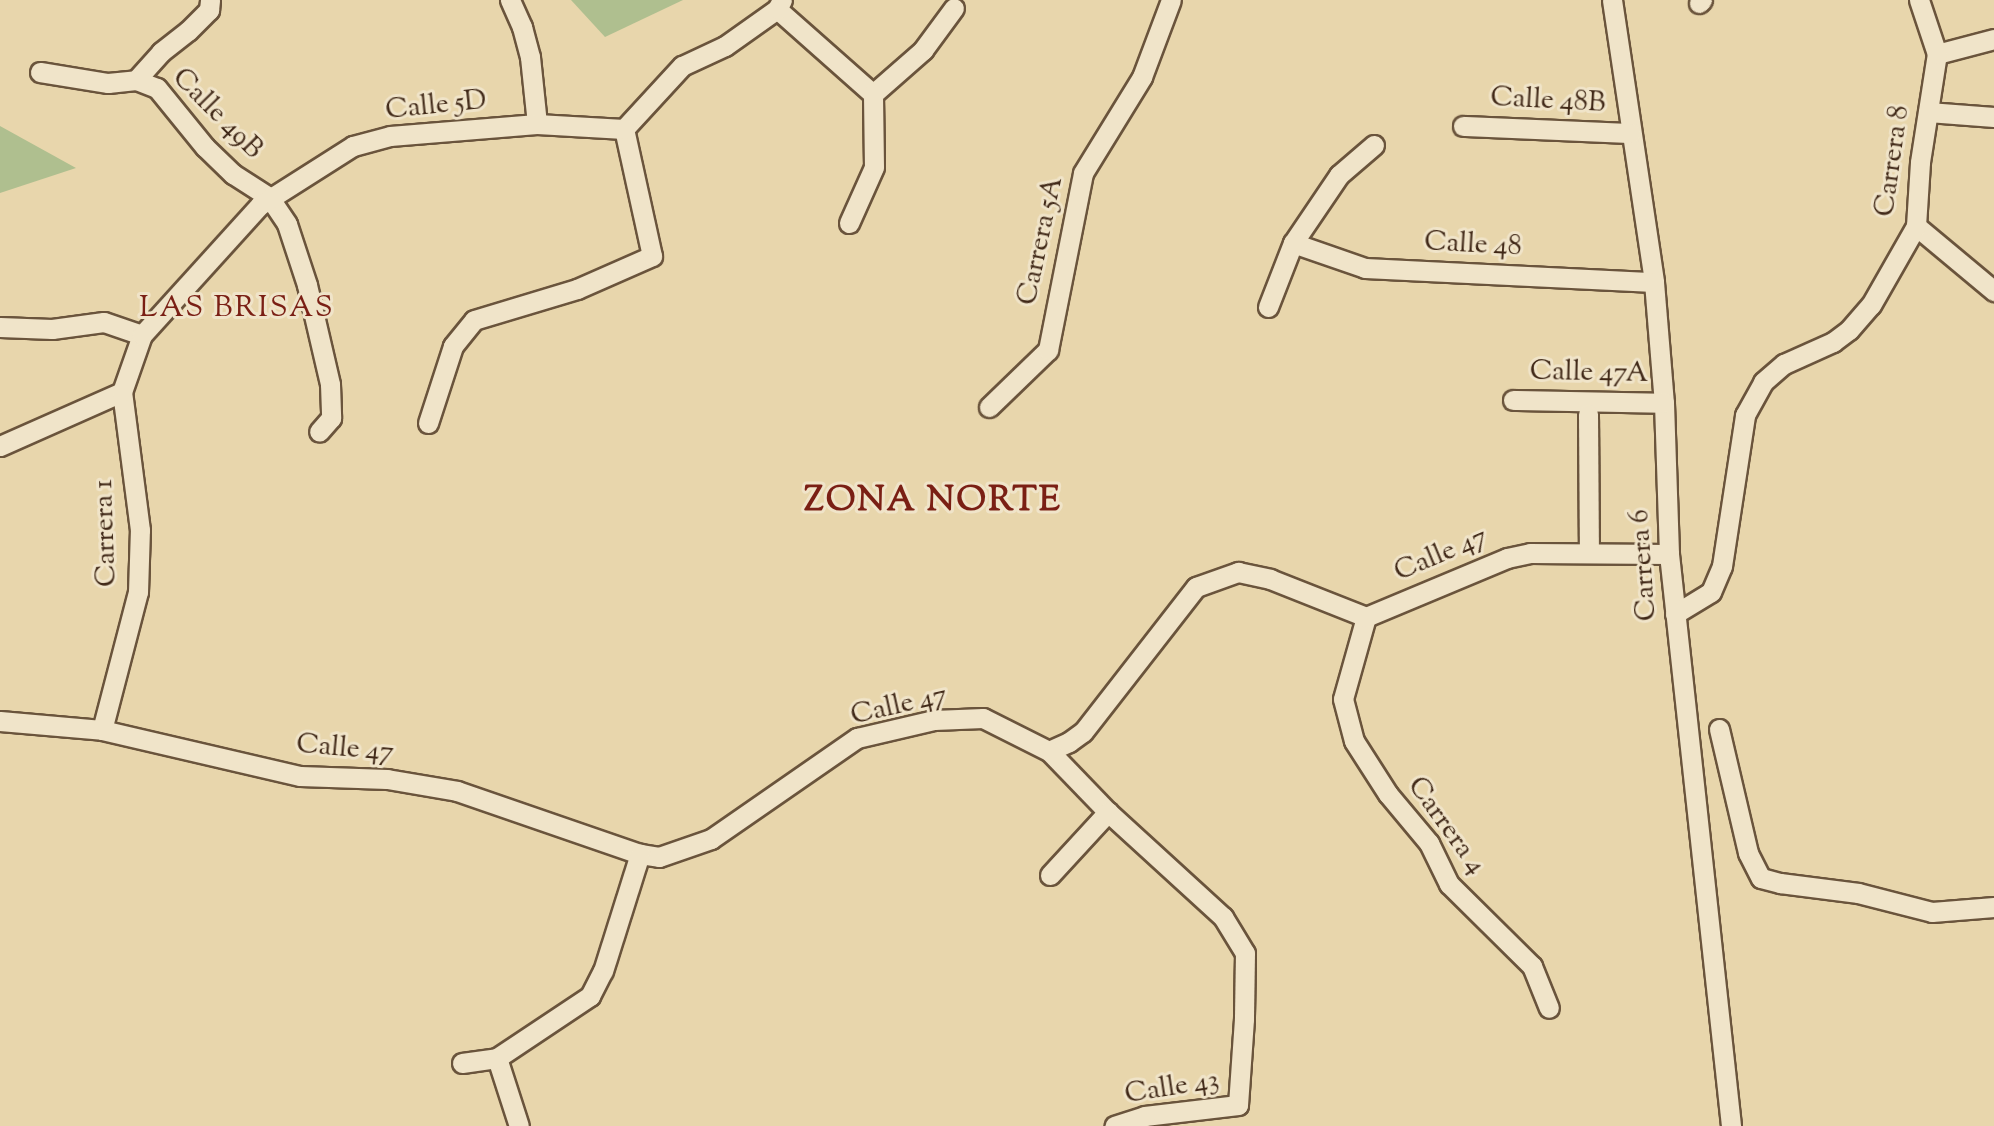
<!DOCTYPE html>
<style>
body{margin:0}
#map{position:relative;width:1994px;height:1126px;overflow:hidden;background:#e8d6ac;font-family:"Sorts Mill Goudy",serif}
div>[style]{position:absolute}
.green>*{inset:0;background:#afbf8f}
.roads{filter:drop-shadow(2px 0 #6a543c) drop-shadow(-2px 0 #6a543c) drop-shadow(0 2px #6a543c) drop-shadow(0 -2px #6a543c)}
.minor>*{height:19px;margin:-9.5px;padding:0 9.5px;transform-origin:9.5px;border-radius:9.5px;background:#f0e4c9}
span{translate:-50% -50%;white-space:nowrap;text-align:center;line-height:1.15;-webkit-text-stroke:6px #f0e4c9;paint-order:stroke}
.street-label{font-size:28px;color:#402817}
.neighbourhood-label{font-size:30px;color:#7a1f14;letter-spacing:2px}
.district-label{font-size:35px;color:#7a1f14;font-weight:700;letter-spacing:2px}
</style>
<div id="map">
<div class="green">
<i style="clip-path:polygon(571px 0,683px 0,605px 37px)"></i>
<i style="clip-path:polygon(0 126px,76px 168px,0 193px)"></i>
</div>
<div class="roads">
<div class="minor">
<i style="left:510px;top:0;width:30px;rotate:66deg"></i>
<i style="left:522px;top:27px;width:31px;rotate:75deg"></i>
<i style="left:530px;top:57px;width:67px;rotate:84deg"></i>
<i style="left:1612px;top:0;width:285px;rotate:81.5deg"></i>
<i style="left:1654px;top:282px;width:121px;rotate:85.3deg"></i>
<i style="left:1664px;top:403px;width:151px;rotate:88.1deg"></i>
<i style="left:1669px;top:554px;width:575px;rotate:83.81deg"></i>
<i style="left:1699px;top:3px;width:4px;rotate:-45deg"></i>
<i style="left:777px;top:9px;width:128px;rotate:41.5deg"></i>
<i style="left:1937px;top:54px;width:59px;rotate:-14.7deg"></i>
<i style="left:40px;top:72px;width:69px;rotate:9.2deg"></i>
<i style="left:108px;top:83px;width:28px;rotate:-6deg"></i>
<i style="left:136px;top:80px;width:22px;rotate:21deg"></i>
<i style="left:157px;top:88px;width:76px;rotate:50.9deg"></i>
<i style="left:205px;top:147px;width:39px;rotate:44deg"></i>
<i style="left:233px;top:174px;width:43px;rotate:32.6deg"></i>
<i style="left:269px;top:197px;width:32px;rotate:56deg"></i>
<i style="left:287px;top:224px;width:64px;rotate:71.8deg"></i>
<i style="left:307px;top:285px;width:102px;rotate:76.9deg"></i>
<i style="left:330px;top:384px;width:34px;rotate:88deg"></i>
<i style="left:331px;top:418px;width:18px;rotate:131deg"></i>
<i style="left:136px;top:80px;width:38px;rotate:-48deg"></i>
<i style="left:161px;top:52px;width:34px;rotate:-38deg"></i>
<i style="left:188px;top:31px;width:30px;rotate:-45deg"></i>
<i style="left:209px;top:10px;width:10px;rotate:-84deg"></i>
<i style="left:873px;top:94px;width:67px;rotate:-41.3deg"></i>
<i style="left:923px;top:50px;width:52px;rotate:-53.6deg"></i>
<i style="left:1928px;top:112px;width:66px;rotate:4.3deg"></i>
<i style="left:1463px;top:126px;width:168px;rotate:2.4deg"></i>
<i style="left:624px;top:129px;width:86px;rotate:-47.4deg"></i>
<i style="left:682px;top:66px;width:47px;rotate:-24.9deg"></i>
<i style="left:725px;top:46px;width:64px;rotate:-35.4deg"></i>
<i style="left:777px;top:9px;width:10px;rotate:-61deg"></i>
<i style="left:849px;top:223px;width:61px;rotate:-65.9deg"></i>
<i style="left:874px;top:167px;width:73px;rotate:-90.8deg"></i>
<i style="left:1916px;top:226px;width:102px;rotate:39.8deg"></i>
<i style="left:1293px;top:243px;width:76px;rotate:19.1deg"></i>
<i style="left:1365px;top:268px;width:289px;rotate:2.8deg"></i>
<i style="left:1268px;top:307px;width:69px;rotate:-68.7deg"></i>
<i style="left:1293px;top:243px;width:82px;rotate:-55.9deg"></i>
<i style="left:1339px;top:175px;width:46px;rotate:-40.6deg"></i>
<i style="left:0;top:327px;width:52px;rotate:2.2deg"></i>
<i style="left:52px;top:329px;width:52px;rotate:-7.7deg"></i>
<i style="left:104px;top:322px;width:40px;rotate:18.9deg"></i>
<i style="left:1513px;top:400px;width:151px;rotate:1.1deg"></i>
<i style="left:989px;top:407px;width:82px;rotate:-44deg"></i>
<i style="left:1048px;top:350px;width:180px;rotate:-78.8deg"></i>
<i style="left:1083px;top:173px;width:113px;rotate:-58.4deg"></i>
<i style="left:1142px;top:77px;width:82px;rotate:-69.4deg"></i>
<i style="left:1588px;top:414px;width:139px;rotate:89.6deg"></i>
<i style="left:428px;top:423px;width:81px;rotate:-72deg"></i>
<i style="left:453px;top:346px;width:33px;rotate:-51deg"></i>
<i style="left:474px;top:320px;width:108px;rotate:-16.8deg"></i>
<i style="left:577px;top:289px;width:82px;rotate:-23.7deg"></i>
<i style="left:652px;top:256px;width:130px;rotate:-102.4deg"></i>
<i style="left:0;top:446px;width:133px;rotate:-23.9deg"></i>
<i style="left:1675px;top:614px;width:42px;rotate:-31.4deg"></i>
<i style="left:1711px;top:592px;width:28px;rotate:-67deg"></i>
<i style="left:1722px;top:566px;width:153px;rotate:-81.3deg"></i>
<i style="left:1745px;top:415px;width:38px;rotate:-61deg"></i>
<i style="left:1763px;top:382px;width:28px;rotate:-41deg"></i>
<i style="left:1784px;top:364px;width:54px;rotate:-24.2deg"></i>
<i style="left:1833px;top:342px;width:20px;rotate:-37deg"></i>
<i style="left:1849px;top:330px;width:33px;rotate:-49deg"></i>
<i style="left:1871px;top:305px;width:91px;rotate:-60.3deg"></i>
<i style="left:1916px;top:226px;width:64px;rotate:-86.4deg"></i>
<i style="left:1920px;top:162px;width:109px;rotate:-81.1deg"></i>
<i style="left:1937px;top:54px;width:57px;rotate:-108.4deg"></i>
<i style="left:1366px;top:617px;width:85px;rotate:105.7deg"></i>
<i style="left:1343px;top:699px;width:43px;rotate:75.3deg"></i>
<i style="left:1354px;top:741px;width:63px;rotate:57.3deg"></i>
<i style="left:1388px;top:794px;width:64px;rotate:50.1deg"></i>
<i style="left:1429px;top:843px;width:46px;rotate:64deg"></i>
<i style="left:1449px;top:884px;width:117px;rotate:44.7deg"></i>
<i style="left:1532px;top:966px;width:45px;rotate:68deg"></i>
<i style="left:0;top:721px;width:102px;rotate:5deg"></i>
<i style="left:102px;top:730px;width:203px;rotate:13.1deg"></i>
<i style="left:300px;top:776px;width:87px;rotate:2deg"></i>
<i style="left:387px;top:779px;width:71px;rotate:9.7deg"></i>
<i style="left:457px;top:791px;width:194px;rotate:19deg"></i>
<i style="left:640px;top:854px;width:19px;rotate:9deg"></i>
<i style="left:659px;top:857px;width:55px;rotate:-19.1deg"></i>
<i style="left:711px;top:839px;width:178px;rotate:-34.7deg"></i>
<i style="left:857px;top:738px;width:79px;rotate:-13.2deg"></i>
<i style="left:934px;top:720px;width:49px;rotate:-2.3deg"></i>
<i style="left:983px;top:718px;width:74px;rotate:26.6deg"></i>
<i style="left:1049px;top:751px;width:22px;rotate:-24deg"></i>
<i style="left:1069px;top:742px;width:17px;rotate:-36deg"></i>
<i style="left:1083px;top:732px;width:184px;rotate:-52.1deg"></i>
<i style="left:1196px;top:587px;width:45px;rotate:-19.7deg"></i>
<i style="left:1238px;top:572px;width:33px;rotate:12deg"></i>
<i style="left:1270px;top:579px;width:103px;rotate:21.6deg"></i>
<i style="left:1366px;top:617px;width:153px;rotate:-22.7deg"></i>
<i style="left:1507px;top:558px;width:24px;rotate:-12deg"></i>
<i style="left:1530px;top:553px;width:139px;rotate:0.4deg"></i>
<i style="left:1719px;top:729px;width:127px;rotate:76.8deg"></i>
<i style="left:1748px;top:853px;width:28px;rotate:63deg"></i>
<i style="left:1761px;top:878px;width:20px;rotate:15deg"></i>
<i style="left:1780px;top:883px;width:79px;rotate:7.3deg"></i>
<i style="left:1858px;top:893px;width:76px;rotate:14.4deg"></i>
<i style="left:1932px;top:912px;width:62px;rotate:-4.6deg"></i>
<i style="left:102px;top:730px;width:143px;rotate:-75.4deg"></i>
<i style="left:138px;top:592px;width:62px;rotate:-88.2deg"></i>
<i style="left:140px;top:530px;width:139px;rotate:-97.4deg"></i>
<i style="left:122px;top:392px;width:60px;rotate:-70.7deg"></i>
<i style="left:142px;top:335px;width:176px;rotate:-47.8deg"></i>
<i style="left:260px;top:205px;width:110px;rotate:-32.4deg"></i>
<i style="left:353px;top:146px;width:38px;rotate:-15deg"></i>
<i style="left:390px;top:136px;width:147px;rotate:-4.7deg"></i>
<i style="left:537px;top:124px;width:87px;rotate:3.3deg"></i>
<i style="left:1049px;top:751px;width:85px;rotate:46deg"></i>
<i style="left:1108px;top:812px;width:156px;rotate:42.4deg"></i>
<i style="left:1223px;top:917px;width:42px;rotate:58.6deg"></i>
<i style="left:1245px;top:953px;width:66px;rotate:90.9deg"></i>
<i style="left:1244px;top:1019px;width:86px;rotate:94deg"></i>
<i style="left:1238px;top:1105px;width:94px;rotate:173.3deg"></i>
<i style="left:1145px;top:1116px;width:32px;rotate:162deg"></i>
<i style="left:1050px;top:875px;width:86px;rotate:-47.4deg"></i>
<i style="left:497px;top:1058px;width:71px;rotate:72.1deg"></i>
<i style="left:462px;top:1063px;width:35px;rotate:-8deg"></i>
<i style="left:497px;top:1058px;width:112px;rotate:-33.7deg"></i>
<i style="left:590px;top:996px;width:28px;rotate:-63deg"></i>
<i style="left:603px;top:971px;width:123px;rotate:-72.5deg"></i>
</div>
</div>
<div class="street-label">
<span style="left:1548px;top:101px;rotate:3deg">Calle 48B</span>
<span style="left:436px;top:106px;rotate:-6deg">Calle 5D</span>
<span style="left:217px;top:114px;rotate:45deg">Calle 49B</span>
<span style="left:1893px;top:161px;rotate:-82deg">Carrera 8</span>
<span style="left:1041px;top:241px;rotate:-78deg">Carrera 5A</span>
<span style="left:1473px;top:245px;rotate:3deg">Calle 48</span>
<span style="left:1589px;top:373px;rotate:1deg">Calle 47A</span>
<span style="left:106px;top:533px;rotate:-92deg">Carrera 1</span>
<span style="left:1441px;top:555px;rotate:-23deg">Calle 47</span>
<span style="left:1644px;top:565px;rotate:-94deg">Carrera 6</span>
<span style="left:899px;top:706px;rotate:-13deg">Calle 47</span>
<span style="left:345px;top:749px;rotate:5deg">Calle 47</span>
<span style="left:1446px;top:826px;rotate:54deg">Carrera 4</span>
<span style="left:1172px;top:1088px;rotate:-9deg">Calle 43</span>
</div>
<div class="neighbourhood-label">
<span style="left:237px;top:309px">LAS BRISAS</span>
</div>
<div class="district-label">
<span style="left:933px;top:502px">ZONA NORTE</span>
</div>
</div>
